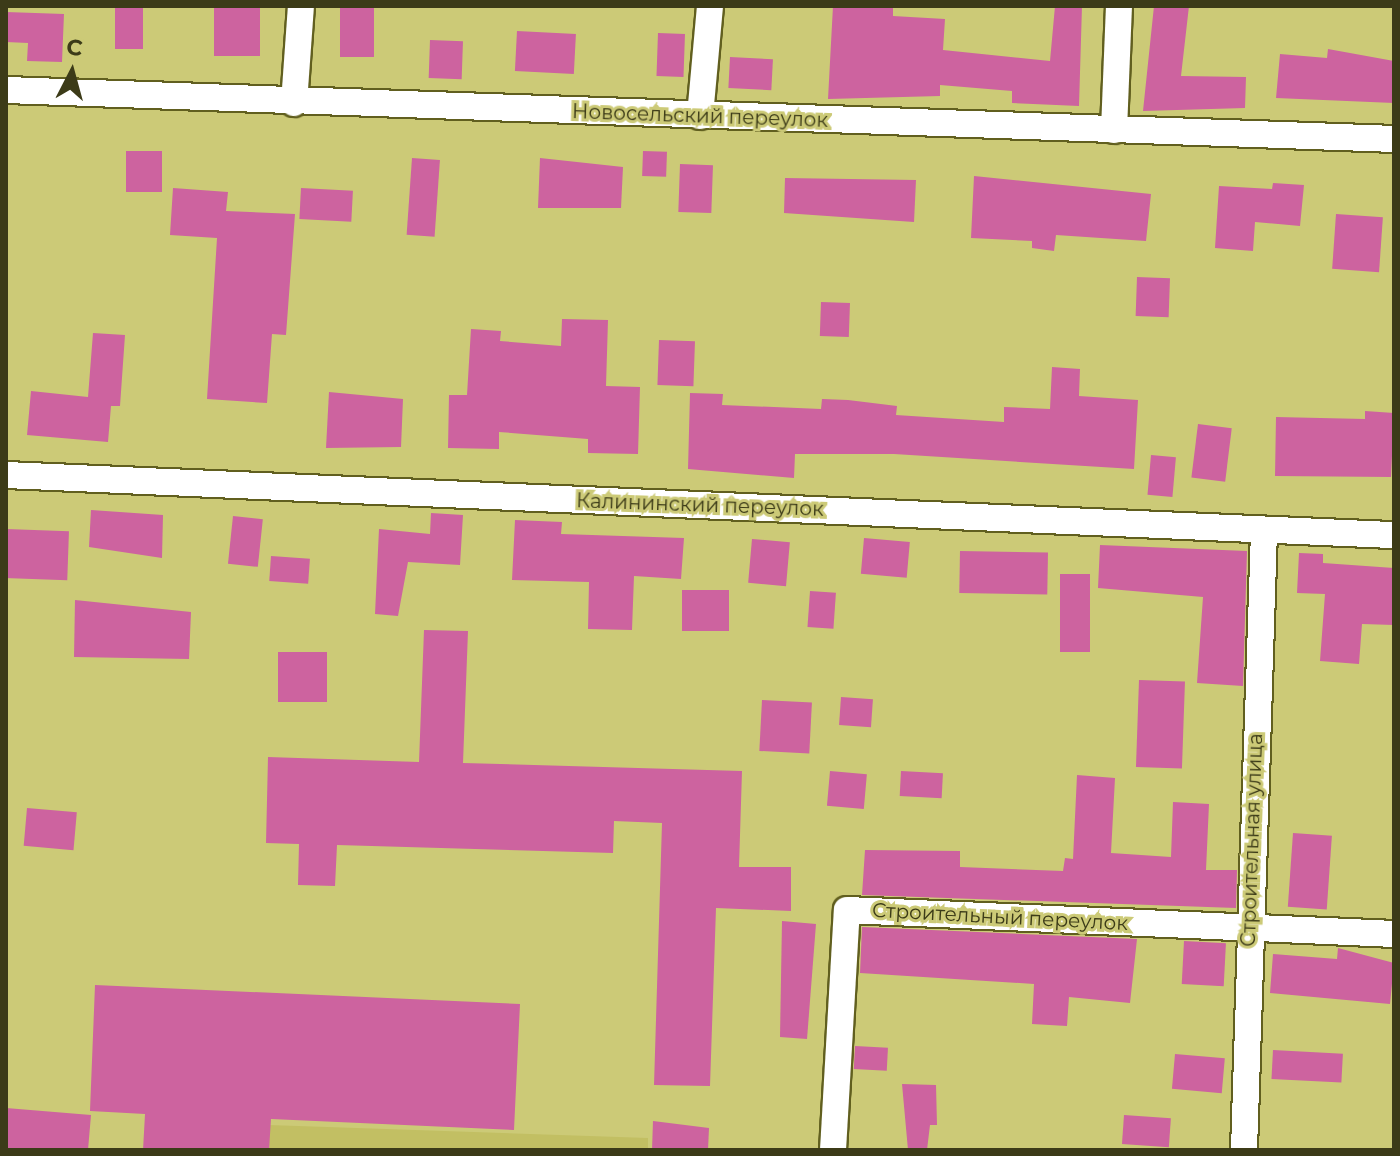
<!DOCTYPE html>
<meta charset="utf-8">
<style>
body{margin:0}
#map{position:relative;width:1400px;height:1156px;overflow:hidden;background:#ccca77;font-family:Montserrat,sans-serif}
div>[style]{position:absolute}
.built>*{inset:0;background:#c2bf63}
.building>*{inset:0;background:#cd639f;transform-origin:0 0}
.roads{filter:drop-shadow(2px 0 #615f1f) drop-shadow(-2px 0 #615f1f) drop-shadow(0 2px #615f1f) drop-shadow(0 -2px #615f1f)}
.minor>*{height:26px;margin:-13px;padding:0 13px;transform-origin:13px;border-radius:13px;background:#fff}
span{translate:-50% -50%;white-space:nowrap;text-align:center;line-height:1.15;-webkit-text-stroke:6px #ccca77;paint-order:stroke}
.street-label{font-size:20px;color:#3c3b18}
.frame{position:absolute;inset:0;border:8px solid #3c3b18;pointer-events:none}
.north{position:absolute;left:32px;top:32px;width:80px;height:80px;-webkit-text-stroke:6px #ccca77;paint-order:stroke;rotate:6deg;font-size:22px;font-weight:700;line-height:32px;text-align:center;color:#3c3b18}
.north::after{content:'';display:block;margin:auto;width:28px;height:36px;background:#3c3b18;clip-path:polygon(50% 0,100% 100%,50% 72%,0 100%)}
</style>
<div id="map">
<div class="built">
<i style="clip-path:polygon(209px 1123px,648px 1138px,648px 1150px,208px 1150px)"></i>
</div>
<div class="building">
<i style="left:115px;top:6px;width:28px;height:43px"></i>
<i style="left:214px;top:6px;width:46px;height:50px"></i>
<i style="left:340px;top:6px;width:34px;height:51px"></i>
<i style="clip-path:polygon(833px 6px,893px 6px,893px 16px,945px 19px,943px 50px,1050px 61px,1055px 6px,1082px 6px,1079px 106px,1012px 103px,1012px 91px,940px 85px,940px 96px,828px 99px)"></i>
<i style="clip-path:polygon(1154px 6px,1189px 6px,1181px 76px,1246px 77px,1245px 108px,1143px 111px)"></i>
<i style="clip-path:polygon(6px 12px,64px 14px,62px 62px,27px 61px,28px 43px,6px 42px)"></i>
<i style="left:517px;top:31px;width:59px;height:40px;rotate:3deg"></i>
<i style="left:658px;top:33px;width:27px;height:43px;rotate:2deg"></i>
<i style="left:430px;top:40px;width:33px;height:38px;rotate:2deg"></i>
<i style="clip-path:polygon(1328px 49px,1394px 61px,1394px 103px,1276px 98px,1280px 54px,1327px 58px)"></i>
<i style="left:730px;top:57px;width:43px;height:31px;rotate:3deg"></i>
<i style="left:162px;top:151px;width:41px;height:36px;rotate:90deg"></i>
<i style="left:643px;top:151px;width:24px;height:25px;rotate:2deg"></i>
<i style="left:412px;top:158px;width:28px;height:77px;rotate:4deg"></i>
<i style="clip-path:polygon(540px 158px,623px 167px,621px 208px,538px 208px)"></i>
<i style="left:680px;top:164px;width:33px;height:48px;rotate:2deg"></i>
<i style="clip-path:polygon(974px 176px,1151px 194px,1146px 241px,1056px 235px,1054px 251px,1032px 248px,1032px 241px,971px 238px)"></i>
<i style="clip-path:polygon(785px 178px,916px 180px,914px 222px,784px 213px)"></i>
<i style="clip-path:polygon(1273px 183px,1304px 185px,1300px 226px,1255px 222px,1253px 251px,1215px 248px,1219px 186px,1272px 189px)"></i>
<i style="clip-path:polygon(173px 188px,228px 192px,226px 211px,295px 214px,286px 335px,272px 334px,267px 403px,207px 399px,217px 238px,170px 235px)"></i>
<i style="left:301px;top:188px;width:52px;height:31px;rotate:3deg"></i>
<i style="left:1336px;top:214px;width:47px;height:55px;rotate:4deg"></i>
<i style="left:1137px;top:277px;width:33px;height:39px;rotate:2deg"></i>
<i style="left:821px;top:302px;width:29px;height:34px;rotate:2deg"></i>
<i style="clip-path:polygon(562px 319px,608px 320px,606px 386px,640px 387px,638px 454px,588px 453px,588px 439px,499px 432px,499px 449px,448px 448px,449px 395px,467px 395px,471px 329px,501px 331px,500px 341px,561px 346px)"></i>
<i style="clip-path:polygon(93px 333px,125px 335px,120px 406px,111px 406px,108px 442px,27px 435px,31px 391px,88px 397px)"></i>
<i style="left:659px;top:340px;width:36px;height:45px;rotate:2deg"></i>
<i style="clip-path:polygon(1052px 367px,1080px 369px,1079px 396px,1138px 400px,1134px 469px,894px 454px,795px 454px,794px 478px,688px 469px,690px 393px,723px 394px,722px 405px,821px 409px,822px 399px,848px 400px,897px 406px,896px 415px,1004px 422px,1004px 407px,1050px 409px)"></i>
<i style="clip-path:polygon(329px 392px,403px 399px,401px 447px,326px 448px)"></i>
<i style="clip-path:polygon(1365px 411px,1394px 413px,1391px 477px,1275px 476px,1276px 417px,1365px 419px)"></i>
<i style="left:1198px;top:424px;width:34px;height:54px;rotate:7deg"></i>
<i style="left:1151px;top:455px;width:25px;height:40px;rotate:5deg"></i>
<i style="clip-path:polygon(91px 510px,163px 515px,162px 558px,89px 547px)"></i>
<i style="clip-path:polygon(431px 513px,463px 515px,460px 565px,408px 562px,398px 616px,375px 614px,379px 529px,430px 534px)"></i>
<i style="left:233px;top:516px;width:30px;height:48px;rotate:6deg"></i>
<i style="clip-path:polygon(515px 520px,562px 522px,561px 534px,684px 538px,681px 579px,634px 576px,632px 630px,588px 629px,589px 582px,512px 580px)"></i>
<i style="left:6px;top:529px;width:63px;height:49px;rotate:2deg"></i>
<i style="left:864px;top:538px;width:46px;height:36px;rotate:5deg"></i>
<i style="left:752px;top:539px;width:38px;height:44px;rotate:5deg"></i>
<i style="clip-path:polygon(1100px 545px,1247px 551px,1243px 686px,1197px 683px,1203px 597px,1098px 588px)"></i>
<i style="left:960px;top:551px;width:88px;height:42px;rotate:1deg"></i>
<i style="clip-path:polygon(1299px 553px,1323px 554px,1323px 563px,1394px 568px,1394px 625px,1362px 624px,1359px 664px,1320px 661px,1325px 594px,1297px 593px)"></i>
<i style="left:271px;top:556px;width:39px;height:25px;rotate:4deg"></i>
<i style="left:1060px;top:574px;width:30px;height:78px"></i>
<i style="left:682px;top:590px;width:47px;height:41px"></i>
<i style="left:810px;top:591px;width:26px;height:36px;rotate:4deg"></i>
<i style="clip-path:polygon(75px 600px,191px 612px,189px 659px,74px 657px)"></i>
<i style="clip-path:polygon(424px 630px,468px 631px,463px 763px,742px 771px,739px 867px,791px 867px,791px 911px,716px 908px,710px 1086px,654px 1085px,662px 823px,614px 821px,613px 853px,337px 845px,335px 886px,298px 885px,299px 844px,266px 843px,268px 757px,419px 762px)"></i>
<i style="left:278px;top:652px;width:49px;height:50px"></i>
<i style="left:1139px;top:680px;width:46px;height:87px;rotate:2deg"></i>
<i style="left:841px;top:697px;width:32px;height:28px;rotate:4deg"></i>
<i style="left:762px;top:700px;width:50px;height:51px;rotate:3deg"></i>
<i style="left:830px;top:771px;width:37px;height:35px;rotate:5deg"></i>
<i style="left:901px;top:771px;width:42px;height:25px;rotate:3deg"></i>
<i style="clip-path:polygon(1077px 775px,1115px 778px,1111px 853px,1171px 857px,1173px 802px,1209px 804px,1206px 870px,1237px 870px,1236px 908px,862px 895px,865px 850px,960px 851px,960px 867px,1063px 871px,1065px 858px,1073px 859px)"></i>
<i style="left:27px;top:808px;width:50px;height:38px;rotate:5deg"></i>
<i style="left:1293px;top:833px;width:39px;height:74px;rotate:4deg"></i>
<i style="clip-path:polygon(782px 921px,816px 924px,807px 1039px,780px 1037px)"></i>
<i style="clip-path:polygon(862px 927px,1137px 939px,1130px 1003px,1069px 997px,1067px 1026px,1032px 1024px,1034px 984px,860px 973px)"></i>
<i style="left:1184px;top:941px;width:42px;height:43px;rotate:3deg"></i>
<i style="clip-path:polygon(1338px 948px,1394px 963px,1390px 1004px,1270px 993px,1273px 954px,1337px 959px)"></i>
<i style="clip-path:polygon(95px 985px,520px 1004px,514px 1130px,271px 1119px,269px 1150px,143px 1150px,145px 1114px,90px 1111px)"></i>
<i style="left:855px;top:1046px;width:33px;height:23px;rotate:3deg"></i>
<i style="left:1273px;top:1050px;width:70px;height:29px;rotate:3deg"></i>
<i style="left:1175px;top:1054px;width:50px;height:35px;rotate:5deg"></i>
<i style="clip-path:polygon(902px 1084px,936px 1085px,937px 1125px,930px 1125px,927px 1150px,908px 1150px)"></i>
<i style="clip-path:polygon(6px 1108px,91px 1115px,88px 1150px,6px 1150px)"></i>
<i style="left:1124px;top:1115px;width:47px;height:29px;rotate:4deg"></i>
<i style="clip-path:polygon(653px 1121px,709px 1128px,708px 1150px,652px 1150px)"></i>
</div>
<div class="roads">
<div class="minor">
<i style="left:6px;top:90px;width:1389px;rotate:2.02deg"></i>
<i style="left:294px;top:103px;width:97px;rotate:-85.9deg"></i>
<i style="left:700px;top:116px;width:110px;rotate:-84.8deg"></i>
<i style="left:1114px;top:130px;width:124px;rotate:-87.7deg"></i>
<i style="left:6px;top:475px;width:1389px;rotate:2.48deg"></i>
<i style="left:833px;top:1150px;width:240px;rotate:-86.7deg"></i>
<i style="left:847px;top:910px;width:548px;rotate:2.51deg"></i>
<i style="left:1244px;top:1150px;width:620px;rotate:-88.15deg"></i>
</div>
</div>
<div class="street-label">
<span style="left:700px;top:116px;rotate:2deg">Новосельский переулок</span>
<span style="left:700px;top:505px;rotate:2deg">Калининский переулок</span>
<span style="left:1252px;top:840px;rotate:-88deg">Строительная улица</span>
<span style="left:1000px;top:917px;rotate:3deg">Строительный переулок</span>
</div>
<div class="frame"></div>
<div class="north">С</div>
</div>
